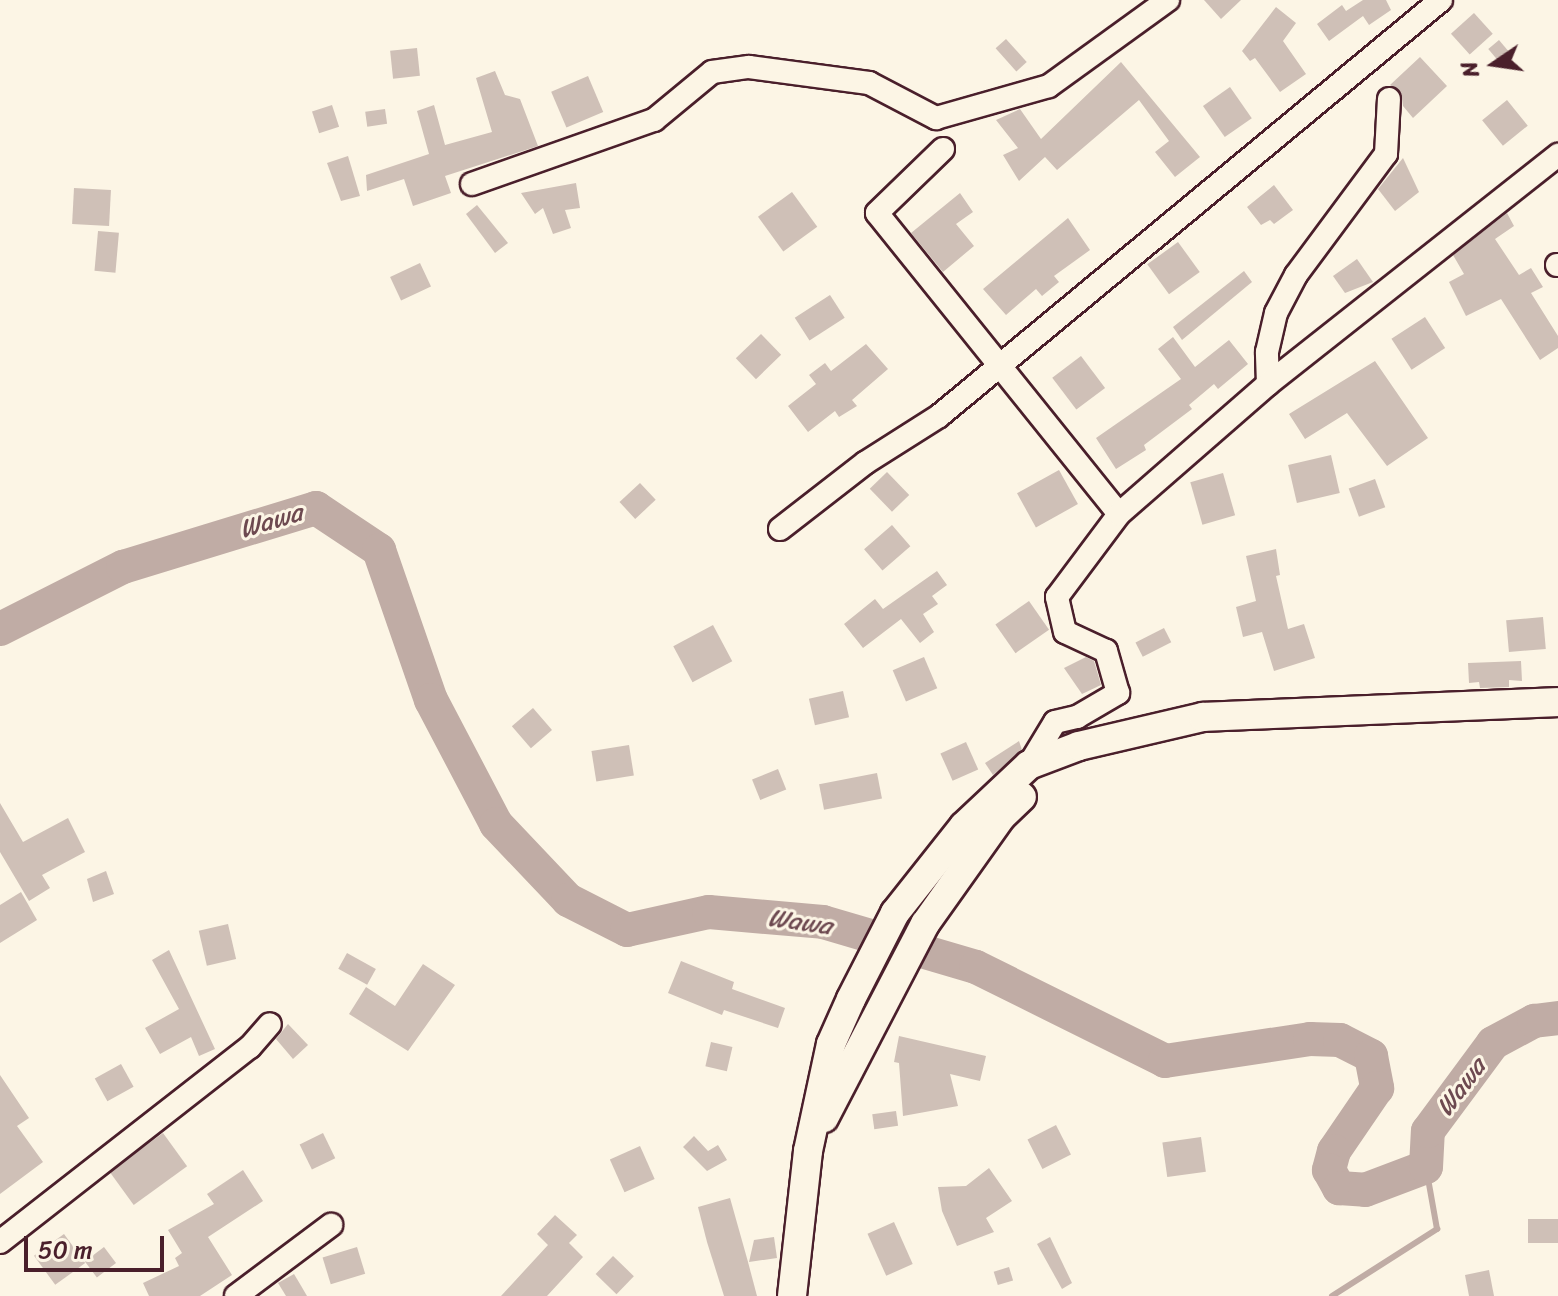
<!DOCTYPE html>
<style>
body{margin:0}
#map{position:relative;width:1558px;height:1296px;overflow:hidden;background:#fcf5e5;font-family:Sriracha,sans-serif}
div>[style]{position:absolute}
.stream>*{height:6px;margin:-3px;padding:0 3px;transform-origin:3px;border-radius:3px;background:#c0aca5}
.river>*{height:34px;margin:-17px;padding:0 17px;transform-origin:17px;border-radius:17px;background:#c0aca5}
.building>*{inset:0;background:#cfc0b7;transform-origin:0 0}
.roads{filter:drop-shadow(2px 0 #4a1f2b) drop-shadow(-2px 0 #4a1f2b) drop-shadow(0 2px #4a1f2b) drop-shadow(0 -2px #4a1f2b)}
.minor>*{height:22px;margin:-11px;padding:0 11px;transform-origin:11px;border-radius:11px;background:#fcf5e5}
.major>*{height:28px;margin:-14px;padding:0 14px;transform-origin:14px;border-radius:14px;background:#fcf5e5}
span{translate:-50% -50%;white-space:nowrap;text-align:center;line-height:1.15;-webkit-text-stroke:6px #fcf5e5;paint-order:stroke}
.water-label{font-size:26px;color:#6d4950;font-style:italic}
.north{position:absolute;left:1454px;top:24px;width:80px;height:80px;-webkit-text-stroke:6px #fcf5e5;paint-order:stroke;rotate:257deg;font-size:22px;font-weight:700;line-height:32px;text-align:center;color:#4a1f2b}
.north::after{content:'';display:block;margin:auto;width:28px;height:36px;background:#4a1f2b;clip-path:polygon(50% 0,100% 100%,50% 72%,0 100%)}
.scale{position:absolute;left:24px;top:1236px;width:140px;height:36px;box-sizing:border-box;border:4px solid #4a1f2b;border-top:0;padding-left:10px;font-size:24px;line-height:28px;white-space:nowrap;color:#4a1f2b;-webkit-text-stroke:6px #fcf5e5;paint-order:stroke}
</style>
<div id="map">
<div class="stream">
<i style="left:1332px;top:1296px;width:125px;rotate:-32.5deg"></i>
<i style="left:1437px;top:1229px;width:63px;rotate:-100.1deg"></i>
</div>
<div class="river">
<i style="left:0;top:629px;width:138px;rotate:-26.8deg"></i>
<i style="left:123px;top:567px;width:202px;rotate:-17deg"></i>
<i style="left:316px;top:508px;width:76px;rotate:33.7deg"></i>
<i style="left:379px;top:550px;width:159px;rotate:70.9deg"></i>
<i style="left:431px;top:700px;width:140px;rotate:62.3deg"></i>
<i style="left:496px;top:824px;width:105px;rotate:46.5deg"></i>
<i style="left:568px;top:900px;width:66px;rotate:27deg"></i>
<i style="left:627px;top:930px;width:84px;rotate:-12.4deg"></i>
<i style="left:709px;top:912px;width:114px;rotate:5deg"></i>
<i style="left:823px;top:922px;width:159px;rotate:16.4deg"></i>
<i style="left:976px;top:967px;width:211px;rotate:26.4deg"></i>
<i style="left:1165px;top:1061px;width:147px;rotate:-8.6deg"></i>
<i style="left:1310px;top:1039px;width:30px;rotate:2deg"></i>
<i style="left:1340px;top:1040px;width:35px;rotate:27deg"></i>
<i style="left:1371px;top:1056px;width:33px;rotate:79deg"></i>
<i style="left:1377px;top:1088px;width:76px;rotate:124.3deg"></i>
<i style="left:1334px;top:1151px;width:20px;rotate:105deg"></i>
<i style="left:1329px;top:1170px;width:21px;rotate:61deg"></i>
<i style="left:1339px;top:1188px;width:26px;rotate:4deg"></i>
<i style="left:1365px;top:1190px;width:65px;rotate:-20.7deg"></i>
<i style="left:1426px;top:1167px;width:36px;rotate:-87deg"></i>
<i style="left:1428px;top:1131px;width:109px;rotate:-53.5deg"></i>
<i style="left:1493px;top:1043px;width:47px;rotate:-28.2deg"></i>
<i style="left:1534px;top:1021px;width:24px;rotate:-7deg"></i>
</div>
<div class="building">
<i style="clip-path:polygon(1204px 0,1241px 0,1221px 19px)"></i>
<i style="clip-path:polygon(1363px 0,1386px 0,1391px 10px,1369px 25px,1363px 16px,1329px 41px,1317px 24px,1342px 5px,1346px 11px)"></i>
<i style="clip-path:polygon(1276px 7px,1296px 23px,1283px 41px,1306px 74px,1280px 92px,1255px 58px,1250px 61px,1242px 51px)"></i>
<i style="left:1474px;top:13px;width:28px;height:31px;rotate:48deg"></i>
<i style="left:1006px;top:39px;width:31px;height:14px;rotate:48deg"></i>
<i style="left:1499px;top:40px;width:17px;height:14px;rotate:50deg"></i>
<i style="left:417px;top:48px;width:28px;height:27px;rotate:84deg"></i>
<i style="clip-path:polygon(1420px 57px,1447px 86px,1413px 118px,1403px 106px,1401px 92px,1390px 85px)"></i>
<i style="clip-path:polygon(1121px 62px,1200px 157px,1175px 177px,1155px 152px,1169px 141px,1139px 100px,1057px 170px,1045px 157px,1019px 181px,1003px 155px,1018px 148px,996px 120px,1020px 109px,1041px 139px)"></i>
<i style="clip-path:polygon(495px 71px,505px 95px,520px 99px,538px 146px,445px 176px,451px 193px,413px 206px,404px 179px,367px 191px,366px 175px,429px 154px,417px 111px,434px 105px,445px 145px,492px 132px,476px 78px)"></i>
<i style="left:588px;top:76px;width:39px;height:40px;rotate:67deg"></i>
<i style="left:1230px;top:87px;width:38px;height:33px;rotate:55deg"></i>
<i style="left:1507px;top:100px;width:33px;height:32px;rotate:51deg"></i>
<i style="left:332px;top:105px;width:23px;height:21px;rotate:72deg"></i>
<i style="left:385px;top:109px;width:15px;height:20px;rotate:82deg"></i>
<i style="clip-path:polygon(348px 156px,360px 196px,341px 201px,327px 163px)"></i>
<i style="clip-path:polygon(1403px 158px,1419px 192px,1395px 211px,1378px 189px)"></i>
<i style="clip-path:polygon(576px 183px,580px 208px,565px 210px,571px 228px,553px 234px,543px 208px,535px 214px,521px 193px)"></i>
<i style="clip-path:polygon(1274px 185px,1293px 210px,1274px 224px,1270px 220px,1261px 225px,1247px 207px)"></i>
<i style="left:74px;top:188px;width:37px;height:36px;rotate:3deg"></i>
<i style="left:792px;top:192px;width:43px;height:42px;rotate:54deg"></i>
<i style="clip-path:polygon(960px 193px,973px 212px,956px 224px,974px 246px,943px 272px,911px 233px)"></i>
<i style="clip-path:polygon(477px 205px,508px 243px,495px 253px,466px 214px)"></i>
<i style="clip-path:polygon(1507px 213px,1514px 226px,1495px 239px,1519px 275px,1531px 268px,1543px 287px,1531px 293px,1558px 336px,1558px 348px,1540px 360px,1501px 299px,1466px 316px,1449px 282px,1464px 274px,1453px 255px)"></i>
<i style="clip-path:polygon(1068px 218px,1090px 250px,1054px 276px,1059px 282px,1042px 296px,1036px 289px,1006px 315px,983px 289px)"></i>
<i style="left:98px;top:231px;width:21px;height:40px;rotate:5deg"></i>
<i style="left:1178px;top:242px;width:37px;height:38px;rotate:54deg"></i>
<i style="clip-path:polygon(1357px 259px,1373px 282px,1345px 293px,1333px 276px)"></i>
<i style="left:420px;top:263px;width:26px;height:33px;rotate:65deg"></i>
<i style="clip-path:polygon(1244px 271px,1252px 282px,1182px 340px,1173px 327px)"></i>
<i style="left:830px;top:295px;width:27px;height:42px;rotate:57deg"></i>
<i style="left:1425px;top:317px;width:37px;height:40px;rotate:57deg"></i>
<i style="left:761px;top:334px;width:29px;height:35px;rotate:46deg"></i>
<i style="clip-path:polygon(1173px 337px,1195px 367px,1229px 340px,1248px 364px,1218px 389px,1214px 384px,1189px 405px,1192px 409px,1144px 445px,1146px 450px,1116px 469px,1096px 438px,1181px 379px,1158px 349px)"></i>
<i style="clip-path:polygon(866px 344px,888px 369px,852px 400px,857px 406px,839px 417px,835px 411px,808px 432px,788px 406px,816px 384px,809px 375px,825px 363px,831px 371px)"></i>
<i style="left:1081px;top:356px;width:40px;height:36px;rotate:53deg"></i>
<i style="clip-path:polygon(1375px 361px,1428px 438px,1387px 466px,1347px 413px,1305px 439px,1289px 414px)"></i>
<i style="left:1331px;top:455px;width:39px;height:44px;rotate:77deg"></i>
<i style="left:1059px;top:470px;width:39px;height:48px;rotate:61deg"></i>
<i style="left:887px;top:472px;width:32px;height:24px;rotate:46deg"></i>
<i style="left:1223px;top:473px;width:44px;height:34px;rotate:74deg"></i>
<i style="left:1375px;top:479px;width:30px;height:28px;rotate:70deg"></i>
<i style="left:640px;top:483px;width:23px;height:28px;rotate:47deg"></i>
<i style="left:892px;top:525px;width:28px;height:37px;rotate:49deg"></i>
<i style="clip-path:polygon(1276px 549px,1280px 575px,1276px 576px,1288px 629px,1304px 624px,1315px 658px,1274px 671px,1262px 632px,1243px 637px,1236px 607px,1256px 601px,1246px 556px)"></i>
<i style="clip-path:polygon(937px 571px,947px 585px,932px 596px,938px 604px,923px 614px,934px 632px,920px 643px,901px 619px,863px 648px,844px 624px,875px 599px,883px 609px)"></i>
<i style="left:1029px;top:601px;width:35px;height:41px;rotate:55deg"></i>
<i style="left:1543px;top:617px;width:32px;height:37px;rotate:85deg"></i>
<i style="left:713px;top:625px;width:41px;height:45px;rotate:62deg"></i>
<i style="left:1164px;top:628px;width:16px;height:32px;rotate:63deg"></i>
<i style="left:924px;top:657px;width:34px;height:34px;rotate:67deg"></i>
<i style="clip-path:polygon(1086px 657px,1094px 661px,1101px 685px,1082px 694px,1064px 668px)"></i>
<i style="clip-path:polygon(1521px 661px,1522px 681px,1509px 680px,1509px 687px,1480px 688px,1479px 682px,1469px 683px,1468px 663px)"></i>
<i style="left:843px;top:691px;width:27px;height:35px;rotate:77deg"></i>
<i style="left:533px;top:708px;width:29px;height:28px;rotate:49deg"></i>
<i style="clip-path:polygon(1019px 741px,1022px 750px,993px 775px,985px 763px)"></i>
<i style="left:966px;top:742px;width:30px;height:28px;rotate:66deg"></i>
<i style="left:629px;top:745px;width:31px;height:38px;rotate:81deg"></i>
<i style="left:778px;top:769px;width:22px;height:28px;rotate:68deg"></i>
<i style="left:877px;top:773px;width:26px;height:59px;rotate:79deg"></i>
<i style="clip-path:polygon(0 803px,23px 842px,68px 818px,85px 852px,42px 875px,50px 888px,29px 901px,0 852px)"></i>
<i style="clip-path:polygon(106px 871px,114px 894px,93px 902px,87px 879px)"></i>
<i style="clip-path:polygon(21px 892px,37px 920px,0 943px,0 905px)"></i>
<i style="left:228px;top:924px;width:36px;height:30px;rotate:77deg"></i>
<i style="clip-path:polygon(169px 950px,215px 1049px,199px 1056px,191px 1037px,160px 1054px,145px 1028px,179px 1009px,152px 960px)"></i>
<i style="left:347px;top:953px;width:33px;height:18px;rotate:29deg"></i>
<i style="clip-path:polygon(681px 961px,734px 982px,732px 989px,785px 1008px,778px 1028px,724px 1010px,722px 1015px,668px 993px)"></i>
<i style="clip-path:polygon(423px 964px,455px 985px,408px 1051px,349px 1014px,366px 987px,395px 1006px)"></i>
<i style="clip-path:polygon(288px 1024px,308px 1045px,293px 1059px,276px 1039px)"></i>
<i style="clip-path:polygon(899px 1036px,986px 1056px,980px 1081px,950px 1074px,958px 1106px,903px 1116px,899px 1063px,894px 1062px)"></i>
<i style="left:711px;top:1042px;width:22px;height:25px;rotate:13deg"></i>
<i style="left:121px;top:1064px;width:26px;height:30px;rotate:61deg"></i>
<i style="clip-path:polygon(0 1075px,29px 1118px,17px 1126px,43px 1162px,0 1194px)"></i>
<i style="left:896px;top:1111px;width:15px;height:24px;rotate:82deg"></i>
<i style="left:1056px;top:1125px;width:33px;height:32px;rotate:63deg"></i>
<i style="left:163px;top:1133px;width:41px;height:66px;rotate:54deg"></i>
<i style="left:323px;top:1133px;width:28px;height:26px;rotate:64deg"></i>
<i style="clip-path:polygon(694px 1136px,708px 1151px,718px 1145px,727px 1160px,707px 1171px,683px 1147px)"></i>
<i style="left:1201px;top:1137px;width:35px;height:39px;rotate:82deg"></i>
<i style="left:640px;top:1146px;width:36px;height:33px;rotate:66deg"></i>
<i style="clip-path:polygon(989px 1168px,1012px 1201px,986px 1218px,994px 1232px,957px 1246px,942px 1211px,938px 1187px,966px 1186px)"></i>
<i style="clip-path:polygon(243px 1170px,263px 1201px,208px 1237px,232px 1275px,200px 1296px,149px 1296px,143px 1283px,179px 1266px,175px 1258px,182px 1253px,168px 1230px,214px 1204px,207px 1194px)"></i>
<i style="clip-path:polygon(730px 1198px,748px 1262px,757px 1296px,724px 1296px,707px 1242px,698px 1207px)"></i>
<i style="clip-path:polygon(555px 1215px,577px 1235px,569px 1243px,583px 1257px,547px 1296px,501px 1296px,548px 1245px,537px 1234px)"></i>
<i style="left:1558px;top:1219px;width:24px;height:30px;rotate:90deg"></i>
<i style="left:894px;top:1222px;width:46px;height:29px;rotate:66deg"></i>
<i style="left:64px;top:1234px;width:36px;height:37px;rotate:54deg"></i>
<i style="clip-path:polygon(774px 1237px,777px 1258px,749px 1262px,754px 1240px)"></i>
<i style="clip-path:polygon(1050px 1237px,1072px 1283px,1062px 1289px,1037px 1244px)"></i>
<i style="left:104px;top:1247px;width:20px;height:24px;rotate:53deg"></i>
<i style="left:357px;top:1247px;width:28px;height:36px;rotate:73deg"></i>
<i style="left:613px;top:1256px;width:29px;height:25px;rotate:44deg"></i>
<i style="left:1009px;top:1267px;width:14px;height:16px;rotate:73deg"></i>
<i style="clip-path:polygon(1489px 1270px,1494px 1296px,1469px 1296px,1465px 1275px)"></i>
<i style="clip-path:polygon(294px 1274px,300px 1284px,307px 1296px,286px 1296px,278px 1283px)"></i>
</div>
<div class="roads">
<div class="minor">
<i style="left:943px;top:149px;width:92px;rotate:135.9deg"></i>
<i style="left:877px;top:213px;width:386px;rotate:51.2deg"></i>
<i style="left:472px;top:184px;width:193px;rotate:-19.4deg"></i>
<i style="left:654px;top:120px;width:75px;rotate:-39.6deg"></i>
<i style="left:712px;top:72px;width:37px;rotate:-8deg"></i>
<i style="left:749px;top:67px;width:121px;rotate:7.6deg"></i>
<i style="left:869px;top:83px;width:76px;rotate:27.6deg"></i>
<i style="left:936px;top:118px;width:117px;rotate:-15.8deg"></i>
<i style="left:1049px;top:86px;width:147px;rotate:-35.9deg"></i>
<i style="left:1557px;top:265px;width:1px"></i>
<i style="left:1268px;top:384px;width:32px;rotate:-92deg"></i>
<i style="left:1267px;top:352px;width:40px;rotate:-77deg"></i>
<i style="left:1276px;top:313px;width:43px;rotate:-62.2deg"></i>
<i style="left:1296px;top:275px;width:151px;rotate:-53.4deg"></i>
<i style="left:1386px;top:154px;width:55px;rotate:-86.9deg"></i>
<i style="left:780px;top:529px;width:108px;rotate:-37.8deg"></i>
<i style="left:865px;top:463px;width:88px;rotate:-32.4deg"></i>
<i style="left:939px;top:416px;width:652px;rotate:-39.65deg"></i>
<i style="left:1029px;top:765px;width:50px;rotate:-58.8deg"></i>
<i style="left:1055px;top:722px;width:23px;rotate:-13deg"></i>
<i style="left:1077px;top:717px;width:48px;rotate:-30.3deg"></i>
<i style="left:1118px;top:693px;width:44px;rotate:-105.9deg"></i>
<i style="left:1106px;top:651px;width:45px;rotate:-155.1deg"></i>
<i style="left:1065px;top:632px;width:36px;rotate:-103deg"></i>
<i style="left:1057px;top:597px;width:104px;rotate:-53.2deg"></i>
<i style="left:1119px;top:514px;width:198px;rotate:-41.1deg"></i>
<i style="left:1268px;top:384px;width:370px;rotate:-38.3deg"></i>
<i style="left:0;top:1242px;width:317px;rotate:-38deg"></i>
<i style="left:250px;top:1047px;width:30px;rotate:-49deg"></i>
<i style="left:236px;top:1296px;width:119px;rotate:-36.8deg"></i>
</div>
<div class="major">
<i style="left:824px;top:1118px;width:219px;rotate:-62.5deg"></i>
<i style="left:925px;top:924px;width:131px;rotate:-54.6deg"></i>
<i style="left:1001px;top:817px;width:29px;rotate:-44deg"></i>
<i style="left:792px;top:1296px;width:146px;rotate:-83.7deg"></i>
<i style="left:808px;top:1151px;width:109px;rotate:-77.9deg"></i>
<i style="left:831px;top:1044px;width:49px;rotate:-66deg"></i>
<i style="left:851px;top:999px;width:97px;rotate:-62.9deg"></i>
<i style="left:895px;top:913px;width:111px;rotate:-51.6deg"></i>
<i style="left:964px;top:826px;width:89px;rotate:-43.2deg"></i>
<i style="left:1029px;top:765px;width:53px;rotate:-20.8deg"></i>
<i style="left:1079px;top:746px;width:127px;rotate:-13.2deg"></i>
<i style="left:1203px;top:717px;width:355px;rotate:-2.4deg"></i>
</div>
</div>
<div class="water-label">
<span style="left:271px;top:521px;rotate:-17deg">Wawa</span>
<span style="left:800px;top:922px;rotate:8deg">Wawa</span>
<span style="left:1461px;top:1087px;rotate:-53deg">Wawa</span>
</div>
<div class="north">N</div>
<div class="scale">50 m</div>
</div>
